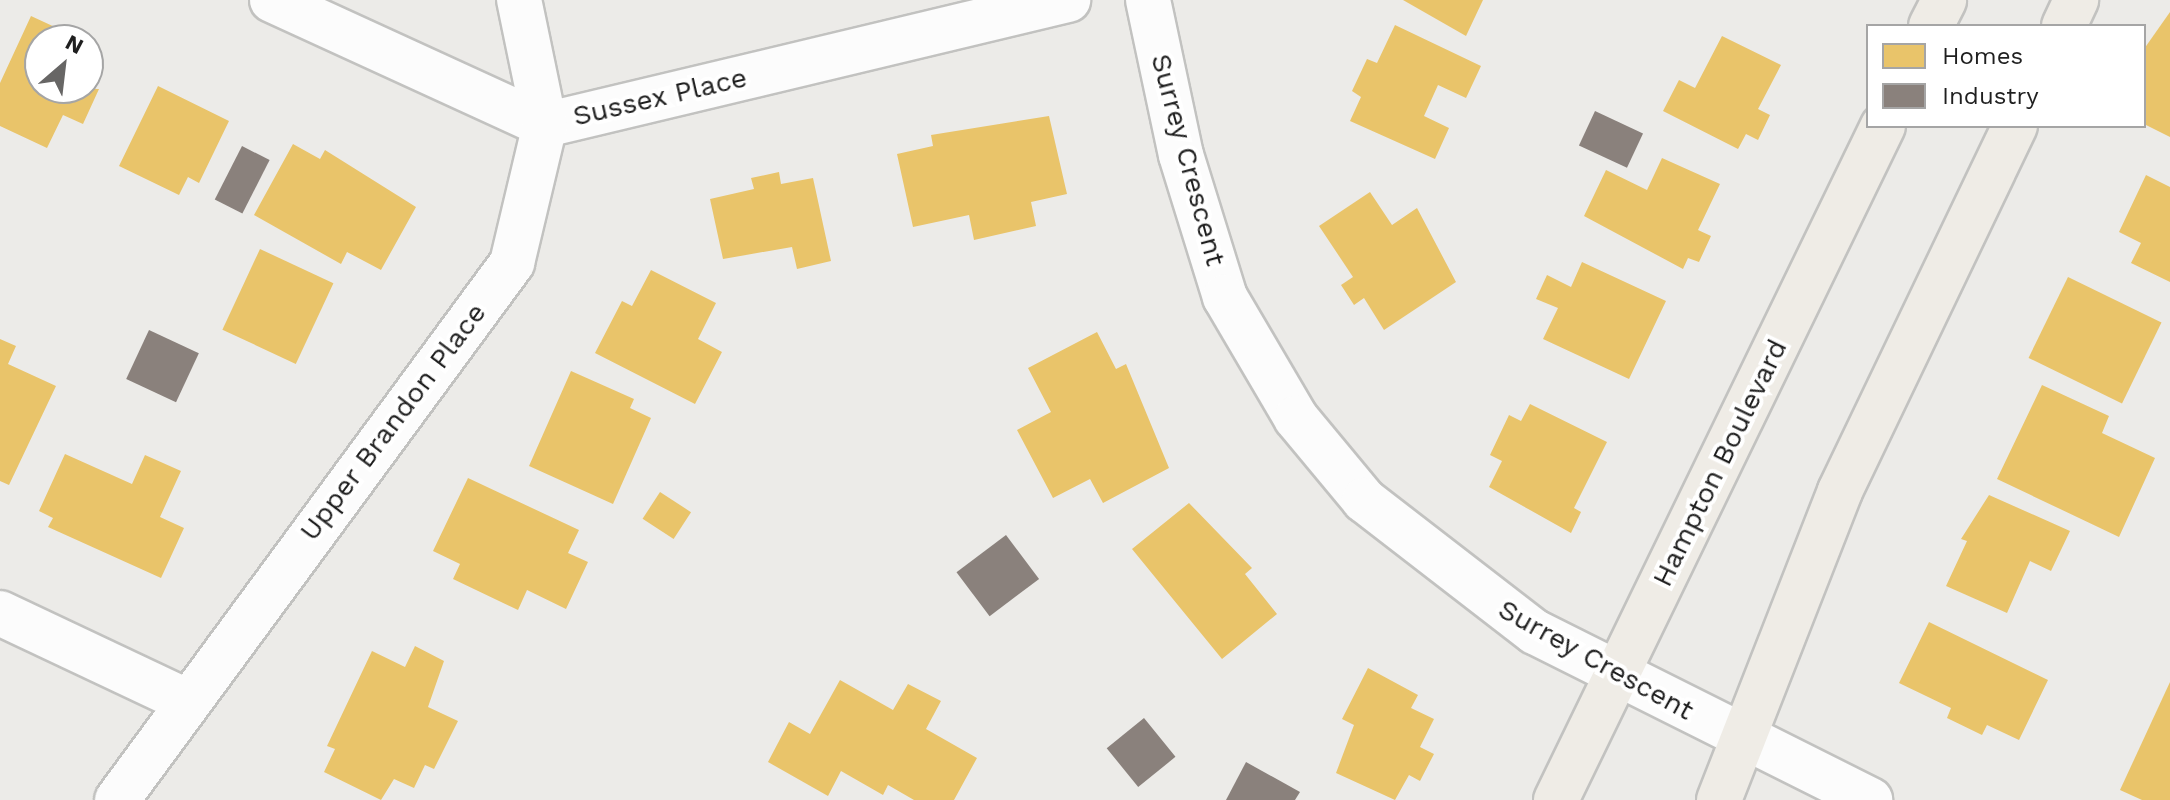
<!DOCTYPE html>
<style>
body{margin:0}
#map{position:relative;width:2170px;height:800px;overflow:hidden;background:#ecebe8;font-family:"Work Sans",sans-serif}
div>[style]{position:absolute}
.homes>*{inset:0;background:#e9c46a;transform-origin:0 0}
.industry>*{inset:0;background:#8a817c;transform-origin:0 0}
.roads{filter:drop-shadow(2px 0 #c2c2c0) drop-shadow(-2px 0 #c2c2c0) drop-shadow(0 2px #c2c2c0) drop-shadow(0 -2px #c2c2c0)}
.street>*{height:44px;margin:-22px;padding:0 22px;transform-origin:22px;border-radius:22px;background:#fcfcfc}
.primary>*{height:44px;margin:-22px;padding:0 22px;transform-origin:22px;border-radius:22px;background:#efece6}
span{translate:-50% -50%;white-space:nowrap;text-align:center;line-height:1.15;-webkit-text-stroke:8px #fff;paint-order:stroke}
.street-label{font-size:28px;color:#1f1f1f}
.legend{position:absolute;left:1866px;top:24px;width:280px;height:104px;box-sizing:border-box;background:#fff;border:2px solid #a5a5a5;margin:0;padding:10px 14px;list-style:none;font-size:24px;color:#1f1f1f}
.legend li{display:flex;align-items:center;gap:16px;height:40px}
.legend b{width:40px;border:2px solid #a5a5a5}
.north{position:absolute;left:24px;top:24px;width:80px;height:80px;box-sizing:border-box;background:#fff;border:2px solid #a5a5a5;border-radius:50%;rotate:28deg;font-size:22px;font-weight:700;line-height:32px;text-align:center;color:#1f1f1f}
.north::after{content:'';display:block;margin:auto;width:28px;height:36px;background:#676665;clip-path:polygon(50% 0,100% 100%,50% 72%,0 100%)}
</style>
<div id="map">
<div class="homes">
<i style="clip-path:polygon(1403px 0,1483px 0,1466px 36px)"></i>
<i style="clip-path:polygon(2170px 12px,2170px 137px,2144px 124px,2144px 49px)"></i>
<i style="clip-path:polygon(31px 16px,83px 40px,40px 40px,40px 88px,99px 89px,83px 124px,63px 115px,47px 148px,0 126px,0 83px)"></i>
<i style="clip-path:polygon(1395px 25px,1481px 66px,1466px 98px,1438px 85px,1424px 116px,1449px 128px,1435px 159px,1350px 121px,1361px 97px,1352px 91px,1367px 59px,1377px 63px)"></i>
<i style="clip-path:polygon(1722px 36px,1781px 65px,1758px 109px,1770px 115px,1758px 140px,1746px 134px,1738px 149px,1663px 111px,1679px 80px,1695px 88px)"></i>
<i style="clip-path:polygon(158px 86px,229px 121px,199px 183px,188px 177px,179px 195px,119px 166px)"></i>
<i style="clip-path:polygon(1049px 116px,1067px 194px,1031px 202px,1036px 226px,974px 240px,969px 215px,913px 227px,897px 154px,933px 146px,931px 135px)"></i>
<i style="clip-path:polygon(293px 144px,320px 159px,325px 150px,416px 207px,381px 270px,347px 252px,341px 264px,254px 215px)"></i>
<i style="clip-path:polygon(1662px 158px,1720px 184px,1698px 230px,1711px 236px,1699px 262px,1688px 258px,1683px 269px,1584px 216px,1606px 170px,1647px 190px)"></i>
<i style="clip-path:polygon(779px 172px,781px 184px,813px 178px,831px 261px,797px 269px,792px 247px,723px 259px,710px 199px,754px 189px,751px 178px)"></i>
<i style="clip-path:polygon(2146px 175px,2170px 187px,2170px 282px,2131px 263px,2141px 243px,2119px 232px)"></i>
<i style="clip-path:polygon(1370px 192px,1392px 225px,1417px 208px,1456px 282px,1384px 330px,1364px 298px,1354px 305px,1341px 285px,1353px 277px,1319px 226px)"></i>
<i style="left:260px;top:249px;width:81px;height:89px;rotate:25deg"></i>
<i style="clip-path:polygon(1582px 262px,1666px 301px,1629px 379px,1543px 339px,1558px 308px,1536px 299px,1547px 275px,1571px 287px)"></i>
<i style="clip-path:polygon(651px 270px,716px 303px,698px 339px,722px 352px,695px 404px,595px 353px,622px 301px,632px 306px)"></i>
<i style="left:2068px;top:277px;width:104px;height:90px;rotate:26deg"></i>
<i style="clip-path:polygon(1097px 332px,1116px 369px,1126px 364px,1169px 468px,1103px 503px,1090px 479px,1053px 498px,1017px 430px,1051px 412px,1028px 368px)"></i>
<i style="clip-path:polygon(0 339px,16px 346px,8px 364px,56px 386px,9px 485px,0 481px)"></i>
<i style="clip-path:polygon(571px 371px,634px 399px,630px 408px,651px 418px,613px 504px,529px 466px)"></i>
<i style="clip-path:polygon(2042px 385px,2109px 416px,2102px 433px,2155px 458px,2119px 537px,1997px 479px)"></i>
<i style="clip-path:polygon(1530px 404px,1607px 442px,1574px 508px,1581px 512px,1571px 533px,1489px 487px,1502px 461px,1490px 455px,1509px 415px,1521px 421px)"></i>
<i style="clip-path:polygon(65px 454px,132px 484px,145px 455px,181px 471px,160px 517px,184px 528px,161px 578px,48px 527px,53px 518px,39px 511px)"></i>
<i style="clip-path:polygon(468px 478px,579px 530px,568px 553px,588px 562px,566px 609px,527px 590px,518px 610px,453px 579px,460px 564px,433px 551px)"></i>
<i style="left:660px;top:492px;width:37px;height:32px;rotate:33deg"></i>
<i style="clip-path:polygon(1989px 495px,2070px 531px,2051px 571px,2030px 561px,2007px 613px,1946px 586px,1967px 541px,1961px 539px)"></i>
<i style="clip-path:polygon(1189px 503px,1252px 568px,1245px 574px,1277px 614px,1222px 659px,1132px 549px)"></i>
<i style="clip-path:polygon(1929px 622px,2048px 680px,2019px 740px,1987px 725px,1982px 735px,1947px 718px,1951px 708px,1899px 683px)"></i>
<i style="clip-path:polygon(415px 646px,444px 661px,428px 707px,458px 721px,434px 769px,425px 765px,414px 788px,394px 779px,381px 800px,324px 772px,335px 749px,327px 746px,372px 651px,405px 667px)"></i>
<i style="clip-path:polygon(1368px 668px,1418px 695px,1411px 708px,1434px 719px,1420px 747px,1434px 754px,1420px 781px,1409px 775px,1395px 800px,1336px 773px,1354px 725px,1342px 719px)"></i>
<i style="clip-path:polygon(840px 680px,893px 710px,908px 684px,941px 701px,926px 729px,977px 758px,954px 800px,914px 800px,888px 785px,883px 795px,841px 771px,828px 796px,768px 762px,789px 722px,810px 734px)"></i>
<i style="clip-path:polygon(2170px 682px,2170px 800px,2142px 800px,2120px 790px)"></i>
</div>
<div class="industry">
<i style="left:1595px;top:111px;width:53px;height:38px;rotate:25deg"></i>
<i style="left:242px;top:146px;width:31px;height:60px;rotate:27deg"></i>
<i style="left:149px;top:330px;width:55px;height:54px;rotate:25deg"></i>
<i style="left:1006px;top:535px;width:55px;height:62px;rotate:53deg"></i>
<i style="left:1144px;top:718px;width:50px;height:48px;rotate:51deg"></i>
<i style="clip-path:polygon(1246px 762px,1300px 792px,1295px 800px,1226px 800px)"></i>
</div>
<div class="roads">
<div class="street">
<i style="left:272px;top:0;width:300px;rotate:24.6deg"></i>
<i style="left:545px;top:125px;width:538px;rotate:-13.44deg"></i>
<i style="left:1148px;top:0;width:158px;rotate:78deg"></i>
<i style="left:1181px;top:155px;width:149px;rotate:72.8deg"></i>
<i style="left:1225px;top:297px;width:140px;rotate:59.6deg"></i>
<i style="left:1296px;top:418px;width:107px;rotate:50.3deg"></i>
<i style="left:1364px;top:500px;width:216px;rotate:37.7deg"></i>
<i style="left:1535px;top:632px;width:375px;rotate:26.6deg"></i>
<i style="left:0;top:613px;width:206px;rotate:25.3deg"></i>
<i style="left:117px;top:800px;width:667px;rotate:-53.66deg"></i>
<i style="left:512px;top:263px;width:142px;rotate:-76.6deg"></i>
<i style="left:545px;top:125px;width:128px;rotate:-101.7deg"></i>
</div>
<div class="primary">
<i style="left:1931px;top:26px;width:29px;rotate:-63deg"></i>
<i style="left:2064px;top:26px;width:29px;rotate:-65deg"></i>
<i style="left:1556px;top:800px;width:749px;rotate:-64.12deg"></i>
<i style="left:1719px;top:800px;width:332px;rotate:-68.6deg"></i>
<i style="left:1840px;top:491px;width:405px;rotate:-64.4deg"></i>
</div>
</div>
<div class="street-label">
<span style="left:660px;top:97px;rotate:-13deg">Sussex Place</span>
<span style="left:1188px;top:160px;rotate:75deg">Surrey Crescent</span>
<span style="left:393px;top:422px;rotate:-53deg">Upper Brandon Place</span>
<span style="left:1720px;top:463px;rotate:-64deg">Hampton Boulevard</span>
<span style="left:1596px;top:660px;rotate:29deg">Surrey Crescent</span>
</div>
<ul class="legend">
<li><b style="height:22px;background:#e9c46a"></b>Homes</li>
<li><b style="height:22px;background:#8a817c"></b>Industry</li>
</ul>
<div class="north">N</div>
</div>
